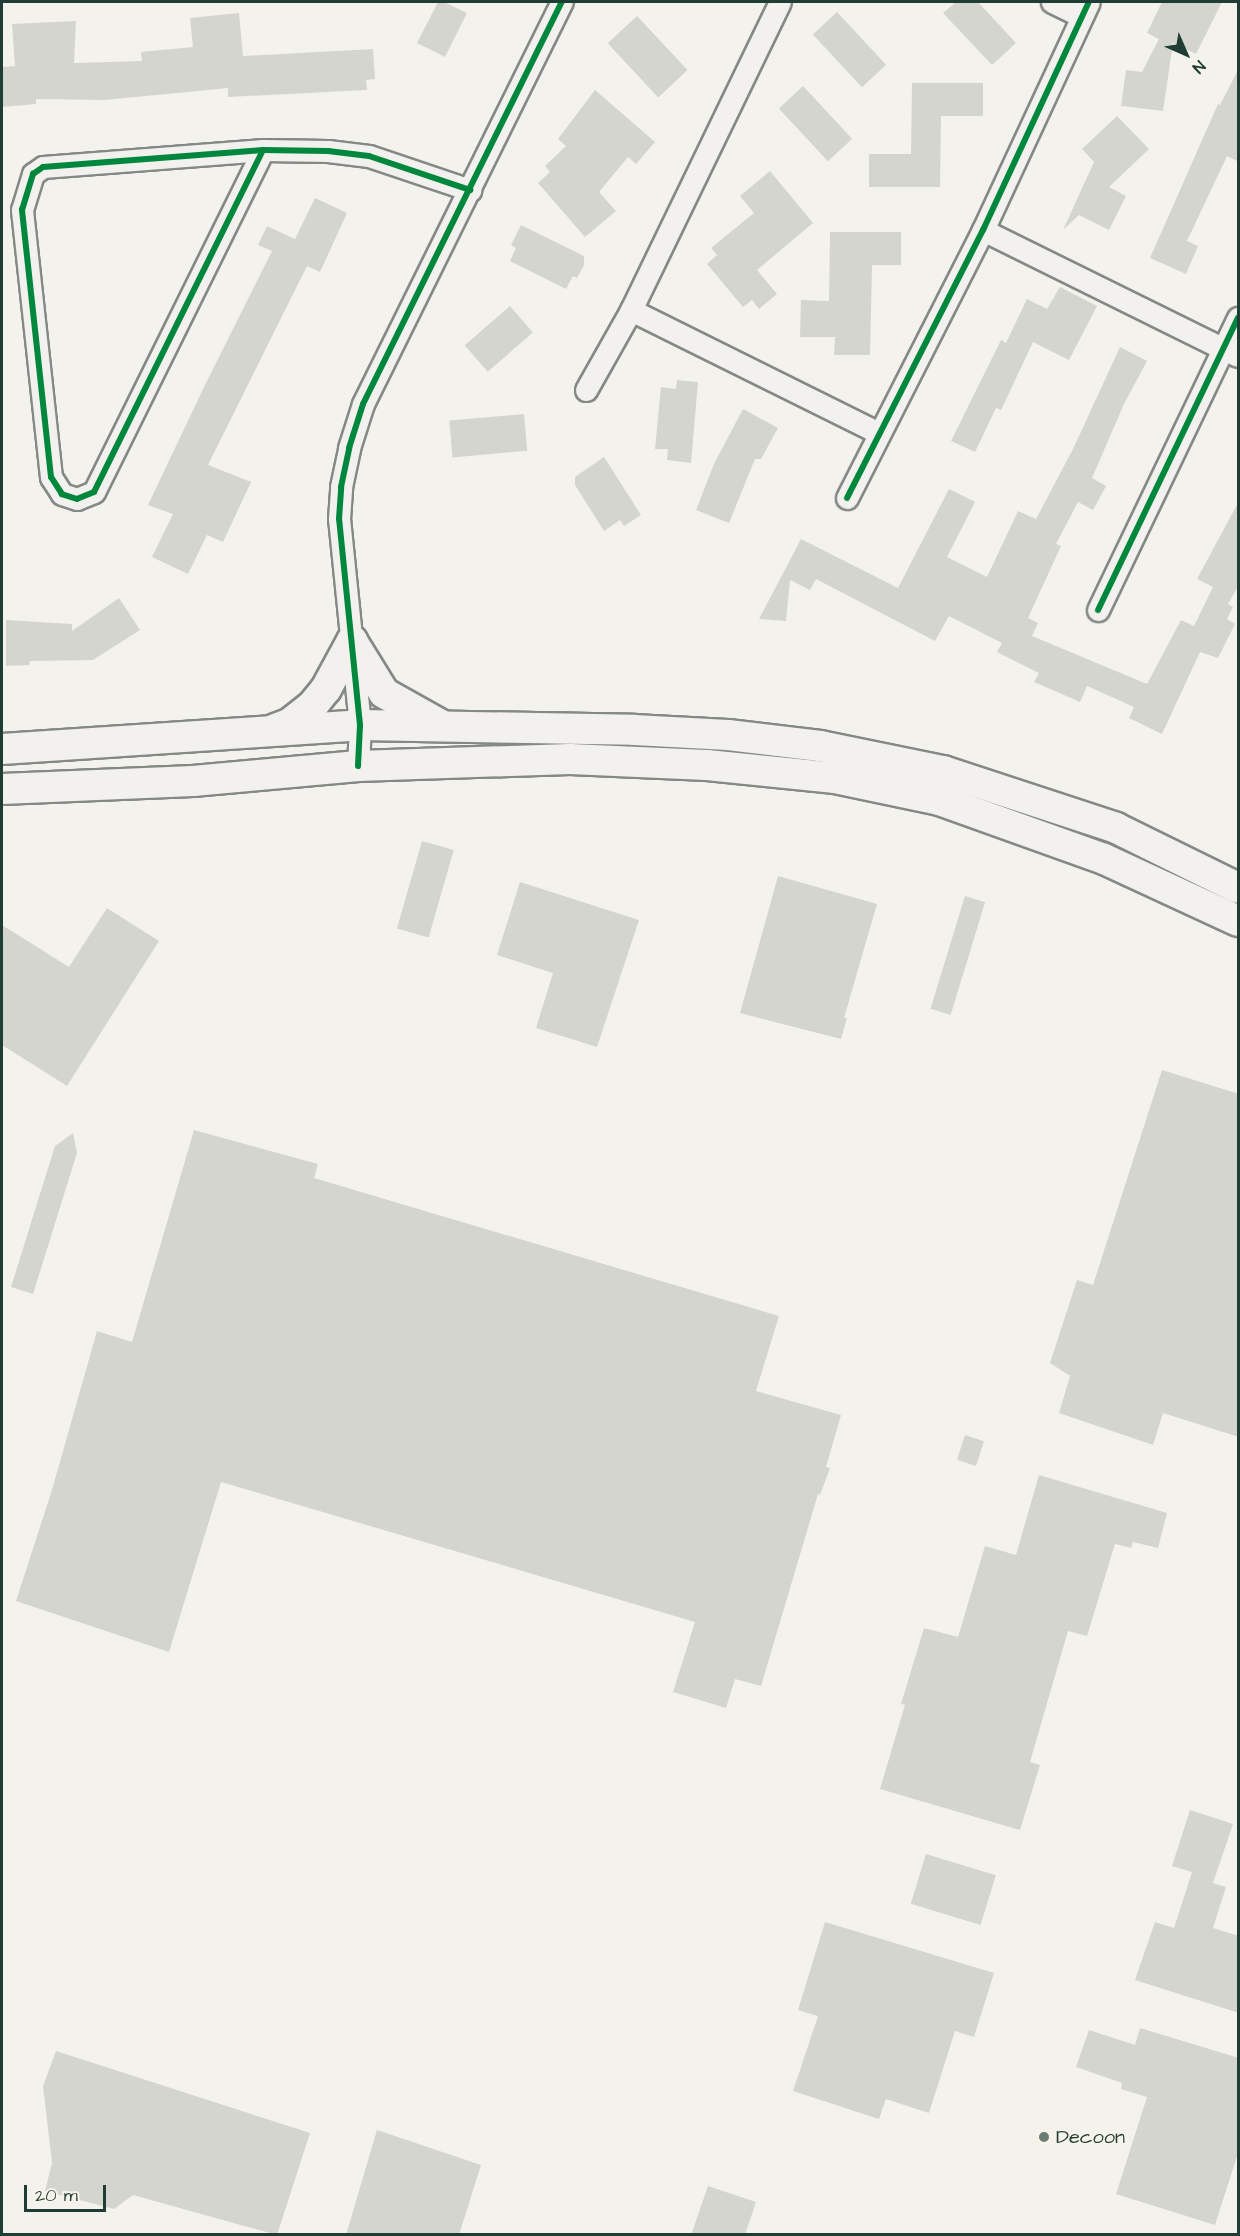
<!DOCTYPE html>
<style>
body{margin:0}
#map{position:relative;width:1240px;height:2236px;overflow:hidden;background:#f4f2ec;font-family:"Architects Daughter",sans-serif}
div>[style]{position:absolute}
.building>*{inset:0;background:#d5d5d0;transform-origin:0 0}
.roads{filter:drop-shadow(2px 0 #848985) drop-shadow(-2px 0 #848985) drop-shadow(0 2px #848985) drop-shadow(0 -2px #848985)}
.street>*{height:21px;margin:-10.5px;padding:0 10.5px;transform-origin:10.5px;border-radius:10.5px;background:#f2f1ed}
.secondary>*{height:30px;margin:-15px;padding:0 15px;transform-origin:15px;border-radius:15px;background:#f2f1ed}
.cycleway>*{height:6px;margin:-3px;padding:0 3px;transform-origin:3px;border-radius:3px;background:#00873e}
.dots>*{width:16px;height:16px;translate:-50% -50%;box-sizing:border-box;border:3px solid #f7f3e8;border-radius:50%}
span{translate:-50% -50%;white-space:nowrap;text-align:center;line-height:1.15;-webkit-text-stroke:4.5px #f7f3e8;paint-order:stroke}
.poi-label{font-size:20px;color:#1f3d34}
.left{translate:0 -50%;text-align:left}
.frame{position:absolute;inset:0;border:3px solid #1f3d34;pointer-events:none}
.north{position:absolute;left:1156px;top:24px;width:60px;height:60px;-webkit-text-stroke:4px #f7f3e8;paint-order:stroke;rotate:135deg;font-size:16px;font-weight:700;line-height:24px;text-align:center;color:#1f3d34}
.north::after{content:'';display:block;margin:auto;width:21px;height:27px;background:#1f3d34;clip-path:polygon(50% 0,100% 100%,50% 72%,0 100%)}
.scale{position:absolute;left:24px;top:2185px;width:82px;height:27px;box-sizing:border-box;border:3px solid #1f3d34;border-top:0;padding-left:8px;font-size:18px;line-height:21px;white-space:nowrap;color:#1f3d34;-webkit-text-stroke:4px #f7f3e8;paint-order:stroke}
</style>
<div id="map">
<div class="building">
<i style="clip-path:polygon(438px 2px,444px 2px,467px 13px,445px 57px,417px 43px)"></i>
<i style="clip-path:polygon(956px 2px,978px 2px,1016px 43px,992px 65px,943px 13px)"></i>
<i style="clip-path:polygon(1162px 2px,1222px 2px,1196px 54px,1173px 43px,1163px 111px,1121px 106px,1126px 70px,1142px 72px,1159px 39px,1147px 33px)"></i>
<i style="left:837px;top:12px;width:72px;height:33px;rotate:47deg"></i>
<i style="clip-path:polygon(239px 13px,243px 56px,373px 49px,375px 79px,366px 80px,367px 90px,228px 97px,228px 88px,105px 100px,36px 99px,36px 104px,2px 107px,2px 67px,15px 66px,12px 24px,76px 21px,74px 63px,142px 61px,141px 52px,193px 47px,190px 18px)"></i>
<i style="left:637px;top:16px;width:74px;height:40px;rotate:47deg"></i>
<i style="clip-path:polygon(1239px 68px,1239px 162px,1227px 156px,1187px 241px,1198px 246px,1186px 274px,1150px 258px,1218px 104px,1220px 105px)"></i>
<i style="clip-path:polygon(912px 83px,983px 83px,983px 116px,941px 116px,940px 187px,869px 187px,869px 154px,911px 154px)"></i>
<i style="left:803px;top:86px;width:72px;height:33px;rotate:47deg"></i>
<i style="clip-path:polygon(595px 90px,655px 142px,636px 164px,628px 157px,599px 192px,616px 211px,585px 237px,538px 183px,550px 172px,545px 166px,566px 146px,558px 139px)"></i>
<i style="clip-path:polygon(1117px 116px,1149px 149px,1109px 187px,1126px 196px,1109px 230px,1079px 215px,1063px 230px,1094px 162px,1082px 149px)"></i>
<i style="clip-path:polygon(770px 171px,813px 223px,757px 270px,777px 294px,759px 309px,752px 300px,743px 307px,707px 264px,717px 255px,711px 248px,754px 213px,740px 196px)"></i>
<i style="clip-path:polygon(315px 198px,347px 213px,320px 272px,307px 266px,208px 465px,251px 482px,223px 542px,207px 535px,188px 574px,152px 557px,173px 514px,148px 505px,204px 387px,272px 251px,258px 245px,267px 226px,295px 239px)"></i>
<i style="clip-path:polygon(521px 225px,584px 256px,584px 265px,577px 278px,573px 276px,566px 289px,510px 261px,516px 248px,511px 245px)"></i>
<i style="clip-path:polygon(830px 232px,901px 232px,901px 265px,872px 265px,870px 355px,834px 355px,835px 337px,800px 337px,801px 300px,829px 301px)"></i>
<i style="clip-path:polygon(1060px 287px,1097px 306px,1069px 360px,1033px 342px,1001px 410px,996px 408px,975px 452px,951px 441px,1001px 340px,1006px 343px,1027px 299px,1047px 309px)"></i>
<i style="left:510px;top:306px;width:35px;height:60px;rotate:49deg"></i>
<i style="clip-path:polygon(1120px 347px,1147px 361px,1124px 404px,1092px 478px,1106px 486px,1093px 510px,1078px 502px,1056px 544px,1061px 546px,1028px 618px,1038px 623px,1032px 636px,1147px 684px,1181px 620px,1194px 626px,1213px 587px,1197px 579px,1239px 501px,1239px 585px,1228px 604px,1233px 607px,1227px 619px,1235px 624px,1218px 658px,1200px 652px,1162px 734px,1129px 718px,1134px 707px,1087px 686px,1080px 702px,1034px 682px,1039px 673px,997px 652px,1002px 643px,949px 616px,935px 641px,816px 579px,810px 590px,790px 580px,786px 621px,759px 619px,801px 539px,898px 588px,949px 489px,975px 502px,947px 557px,987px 577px,1018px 511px,1036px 519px,1073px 449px)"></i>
<i style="clip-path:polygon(677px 380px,698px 382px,691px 463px,667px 460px,668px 449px,655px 449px,661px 387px,676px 389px)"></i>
<i style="clip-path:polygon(743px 409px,778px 428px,761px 459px,755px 459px,729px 523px,696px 510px,714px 464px)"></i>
<i style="left:524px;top:414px;width:37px;height:75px;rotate:85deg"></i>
<i style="clip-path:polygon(604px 457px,641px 515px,624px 526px,620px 520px,604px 531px,575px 485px,575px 477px)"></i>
<i style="clip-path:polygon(119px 598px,140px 630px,93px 660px,30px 661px,29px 665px,6px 666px,6px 620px,72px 624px,72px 631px)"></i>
<i style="left:422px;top:841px;width:33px;height:91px;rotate:16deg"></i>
<i style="clip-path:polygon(778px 876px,877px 904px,844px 1018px,847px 1018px,841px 1039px,740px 1013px)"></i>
<i style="clip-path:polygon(520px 882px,639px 920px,597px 1047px,536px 1028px,553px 973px,497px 955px)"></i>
<i style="left:965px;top:896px;width:21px;height:118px;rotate:17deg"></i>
<i style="clip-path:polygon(107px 908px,159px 941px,67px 1086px,2px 1045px,2px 925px,69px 967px)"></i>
<i style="clip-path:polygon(1162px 1070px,1239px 1094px,1239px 1437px,1163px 1413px,1153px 1445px,1059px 1413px,1070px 1376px,1050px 1363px,1077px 1280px,1093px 1285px)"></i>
<i style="clip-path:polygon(194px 1130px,318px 1164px,314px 1178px,779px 1316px,756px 1391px,841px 1415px,826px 1467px,830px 1468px,820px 1495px,818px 1494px,761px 1686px,735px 1679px,726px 1708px,673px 1692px,695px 1622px,221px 1482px,169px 1652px,16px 1601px,52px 1490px,97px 1331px,132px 1342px)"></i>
<i style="clip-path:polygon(73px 1133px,77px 1153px,33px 1294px,11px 1287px,55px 1146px)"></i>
<i style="left:965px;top:1435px;width:20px;height:26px;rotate:18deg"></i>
<i style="clip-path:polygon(1039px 1475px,1167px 1513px,1158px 1548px,1133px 1542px,1131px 1548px,1115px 1544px,1087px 1636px,1068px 1631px,1030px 1762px,1040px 1765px,1020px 1830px,880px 1789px,905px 1705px,901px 1704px,924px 1628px,958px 1637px,985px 1546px,1016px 1555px)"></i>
<i style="clip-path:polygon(1190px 1810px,1233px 1824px,1213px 1883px,1226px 1887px,1213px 1928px,1239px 1936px,1239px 2013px,1135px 1980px,1155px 1922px,1174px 1928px,1192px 1872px,1172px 1866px)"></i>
<i style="left:926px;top:1854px;width:73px;height:52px;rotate:17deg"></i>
<i style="clip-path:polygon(825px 1922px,994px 1973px,974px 2037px,955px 2031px,929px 2113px,886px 2099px,879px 2119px,793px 2091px,818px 2016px,798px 2010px)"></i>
<i style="clip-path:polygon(1140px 2028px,1239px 2058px,1239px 2150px,1215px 2225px,1116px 2194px,1147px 2097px,1121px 2089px,1122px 2083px,1076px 2067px,1089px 2030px,1135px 2045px)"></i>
<i style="clip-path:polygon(56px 2051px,310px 2133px,277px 2235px,133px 2195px,114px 2209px,45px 2191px,52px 2163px,43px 2086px)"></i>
<i style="clip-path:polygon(377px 2130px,481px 2165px,459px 2235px,346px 2235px)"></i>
<i style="clip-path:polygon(708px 2186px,756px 2202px,745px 2235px,691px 2235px)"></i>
</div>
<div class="roads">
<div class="street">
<i style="left:1052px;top:2px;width:32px;rotate:26deg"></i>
<i style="left:263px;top:150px;width:381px;rotate:116.3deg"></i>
<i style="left:94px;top:492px;width:18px;rotate:158deg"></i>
<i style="left:77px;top:499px;width:16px;rotate:-162deg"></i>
<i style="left:62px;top:494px;width:20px;rotate:-123deg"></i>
<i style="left:51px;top:477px;width:269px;rotate:-96.2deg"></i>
<i style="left:22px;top:210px;width:38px;rotate:-73deg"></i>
<i style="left:33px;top:174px;width:12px;rotate:-35deg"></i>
<i style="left:43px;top:167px;width:221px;rotate:-4.4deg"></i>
<i style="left:263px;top:150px;width:65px;rotate:0.9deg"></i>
<i style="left:328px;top:151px;width:41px;rotate:7deg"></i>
<i style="left:369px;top:156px;width:107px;rotate:18.6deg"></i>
<i style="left:983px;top:230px;width:284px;rotate:26.3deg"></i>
<i style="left:631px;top:310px;width:277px;rotate:26.4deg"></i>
<i style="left:586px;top:390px;width:92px;rotate:-60.6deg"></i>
<i style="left:631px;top:310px;width:342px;rotate:-64.2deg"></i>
<i style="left:847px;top:498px;width:301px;rotate:-63.1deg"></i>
<i style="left:983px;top:230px;width:251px;rotate:-65.1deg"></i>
<i style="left:1098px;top:610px;width:324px;rotate:-64.4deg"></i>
<i style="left:358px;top:766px;width:41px;rotate:-87.2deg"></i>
<i style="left:360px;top:725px;width:207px;rotate:-95.8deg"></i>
<i style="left:339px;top:519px;width:32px;rotate:-86deg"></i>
<i style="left:341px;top:487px;width:40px;rotate:-78deg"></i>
<i style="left:349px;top:448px;width:46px;rotate:-72.3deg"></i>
<i style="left:363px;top:404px;width:449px;rotate:-63.7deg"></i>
</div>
<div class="secondary">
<i style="left:352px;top:641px;width:61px;rotate:58.4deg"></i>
<i style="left:384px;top:693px;width:65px;rotate:29.3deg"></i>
<i style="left:275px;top:729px;width:15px;rotate:-20deg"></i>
<i style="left:289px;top:724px;width:31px;rotate:-38deg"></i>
<i style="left:313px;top:705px;width:21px;rotate:-51deg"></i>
<i style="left:326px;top:689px;width:55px;rotate:-61.6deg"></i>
<i style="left:2px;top:749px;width:359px;rotate:-3.8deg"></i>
<i style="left:360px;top:725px;width:274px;rotate:1deg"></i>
<i style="left:634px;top:730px;width:94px;rotate:3deg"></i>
<i style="left:728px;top:735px;width:93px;rotate:6.8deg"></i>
<i style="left:820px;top:746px;width:126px;rotate:11.5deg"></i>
<i style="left:943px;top:771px;width:182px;rotate:18.2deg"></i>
<i style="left:1116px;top:828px;width:136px;rotate:26.2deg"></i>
<i style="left:2px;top:789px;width:191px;rotate:-2.4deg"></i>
<i style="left:193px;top:781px;width:166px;rotate:-5.2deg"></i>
<i style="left:358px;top:766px;width:212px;rotate:-1.9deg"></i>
<i style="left:570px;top:759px;width:137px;rotate:2.5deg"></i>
<i style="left:707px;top:765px;width:129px;rotate:5.8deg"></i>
<i style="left:835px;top:778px;width:106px;rotate:11.9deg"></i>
<i style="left:939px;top:800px;width:175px;rotate:19.7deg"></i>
<i style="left:1104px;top:859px;width:148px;rotate:24.8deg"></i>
</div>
</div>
<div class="cycleway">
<i style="left:263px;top:150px;width:381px;rotate:116.3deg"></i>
<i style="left:94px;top:492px;width:18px;rotate:158deg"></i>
<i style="left:77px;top:499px;width:16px;rotate:-162deg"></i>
<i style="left:62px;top:494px;width:20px;rotate:-123deg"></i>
<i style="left:51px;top:477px;width:269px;rotate:-96.2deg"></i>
<i style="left:22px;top:210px;width:38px;rotate:-73deg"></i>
<i style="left:33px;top:174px;width:12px;rotate:-35deg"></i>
<i style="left:43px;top:167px;width:221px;rotate:-4.4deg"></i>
<i style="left:263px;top:150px;width:65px;rotate:0.9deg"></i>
<i style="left:328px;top:151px;width:41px;rotate:7deg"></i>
<i style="left:369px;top:156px;width:107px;rotate:18.6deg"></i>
<i style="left:847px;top:498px;width:301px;rotate:-63.1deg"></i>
<i style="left:983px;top:230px;width:251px;rotate:-65.1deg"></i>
<i style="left:1098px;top:610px;width:324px;rotate:-64.4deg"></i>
<i style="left:358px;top:766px;width:41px;rotate:-87.2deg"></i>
<i style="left:360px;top:725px;width:207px;rotate:-95.8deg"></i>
<i style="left:339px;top:519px;width:32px;rotate:-86deg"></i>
<i style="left:341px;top:487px;width:40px;rotate:-78deg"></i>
<i style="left:349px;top:448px;width:46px;rotate:-72.3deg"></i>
<i style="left:363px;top:404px;width:449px;rotate:-63.7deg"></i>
</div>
<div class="dots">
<i style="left:1044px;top:2137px;background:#6a7c74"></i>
</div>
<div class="poi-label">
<span class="left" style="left:1056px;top:2137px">Decoon</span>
</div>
<div class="frame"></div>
<div class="north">N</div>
<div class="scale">20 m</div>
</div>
